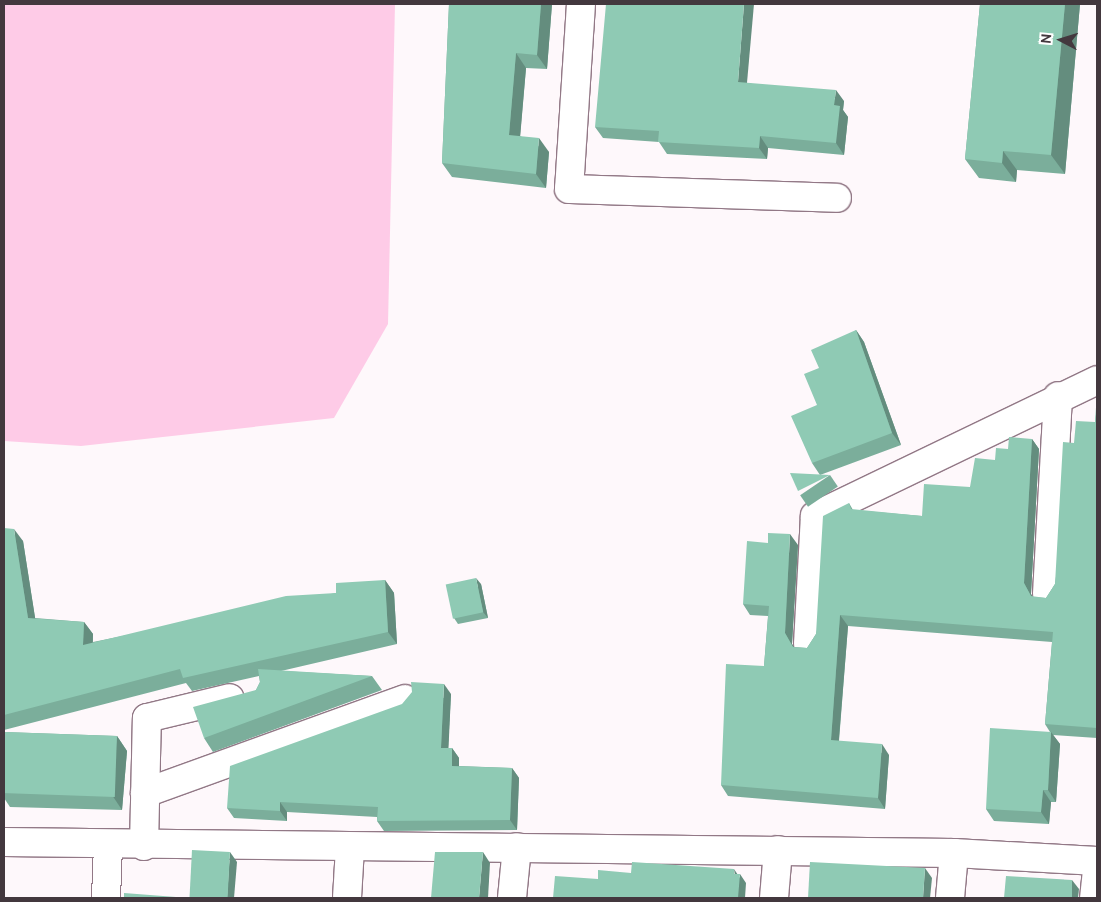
<!DOCTYPE html>
<style>
body{margin:0}
#map{position:relative;width:1101px;height:902px;overflow:hidden;background:#fef8fb;font-family:Cabin,sans-serif}
div>[style]{position:absolute}
.water>*{inset:0;background:#fecbe7}
.roads{filter:drop-shadow(1px 0 #927886) drop-shadow(-1px 0 #927886) drop-shadow(0 1px #927886) drop-shadow(0 -1px #927886)}
.lane>*{height:19px;margin:-9.5px;padding:0 9.5px;transform-origin:9.5px;border-radius:9.5px;background:#fff}
.street>*{height:28px;margin:-14px;padding:0 14px;transform-origin:14px;border-radius:14px;background:#fff}
.wall>*{inset:0;background:#7bae9b;transform-origin:0 0}
.shaded-wall>*{inset:0;background:#648d7e}
.building>*{inset:0;background:#8fcab4;transform-origin:0 0}
span{translate:-50% -50%;white-space:nowrap;text-align:center;line-height:1.15;-webkit-text-stroke:4px #fff;paint-order:stroke}
.frame{position:absolute;inset:0;border:5px solid #43383e;pointer-events:none}
.north{position:absolute;left:1036px;top:15px;width:50px;height:50px;-webkit-text-stroke:4px #fff;paint-order:stroke;rotate:275deg;font-size:14px;font-weight:700;line-height:20px;text-align:center;color:#43383e}
.north::after{content:'';display:block;margin:auto;width:18px;height:22px;background:#43383e;clip-path:polygon(50% 0,100% 100%,50% 72%,0 100%)}
</style>
<div id="map">
<div class="water">
<i style="clip-path:polygon(4px 4px,395px 4px,388px 324px,334px 418px,81px 446px,4px 441px)"></i>
</div>
<div class="roads">
<div class="lane">
<i style="left:1089px;top:898px;width:37px;rotate:-84deg"></i>
</div>
<div class="street">
<i style="left:581px;top:4px;width:185px;rotate:93.7deg"></i>
<i style="left:569px;top:189px;width:268px;rotate:1.9deg"></i>
<i style="left:1047px;top:594px;width:198px;rotate:-86.8deg"></i>
<i style="left:808px;top:644px;width:128px;rotate:-86.9deg"></i>
<i style="left:815px;top:516px;width:313px;rotate:-25.7deg"></i>
<i style="left:145px;top:793px;width:276px;rotate:-19.9deg"></i>
<i style="left:4px;top:842px;width:950px;rotate:0.66deg"></i>
<i style="left:954px;top:853px;width:143px;rotate:3.2deg"></i>
<i style="left:144px;top:846px;width:128px;rotate:-88.7deg"></i>
<i style="left:147px;top:718px;width:85px;rotate:-13.5deg"></i>
<i style="left:106px;top:898px;width:52px;rotate:-87.8deg"></i>
<i style="left:347px;top:898px;width:50px;rotate:-86.6deg"></i>
<i style="left:512px;top:898px;width:51px;rotate:-84.4deg"></i>
<i style="left:774px;top:898px;width:48px;rotate:-85.2deg"></i>
<i style="left:950px;top:898px;width:45px;rotate:-84.9deg"></i>
</div>
</div>
<div class="wall">
<i style="clip-path:polygon(449px 4px,552px 4px,547px 69px,526px 68px,520px 136px,549px 152px,546px 188px,452px 177px,442px 163px)"></i>
<i style="clip-path:polygon(980px 4px,1080px 4px,1065px 174px,1017px 170px,1016px 182px,979px 178px,965px 159px)"></i>
<i style="clip-path:polygon(747px 83px,844px 101px,843px 110px,848px 117px,844px 155px,768px 148px,767px 159px,667px 154px,659px 142px,603px 138px,595px 127px)"></i>
<i style="clip-path:polygon(856px 330px,864px 342px,901px 445px,820px 475px,812px 463px,817px 405px,819px 368px)"></i>
<i style="clip-path:polygon(1097px 407px,1097px 738px,1053px 735px,1060px 744px,1056px 802px,1051px 802px,1049px 824px,994px 821px,986px 809px,1050px 732px,1045px 724px,1052px 642px,848px 626px,839px 741px,889px 755px,885px 809px,728px 796px,721px 785px,764px 666px,768px 616px,750px 615px,743px 604px,798px 545px,792px 644px,794px 647px,807px 648px,816px 634px,849px 503px,853px 510px,922px 516px,970px 487px,995px 460px,1008px 449px,1032px 439px,1039px 449px,1031px 594px,1033px 597px,1046px 598px,1055px 584px,1074px 443px,1095px 422px)"></i>
<i style="left:830px;top:475px;width:14px;height:36px;rotate:56deg"></i>
<i style="clip-path:polygon(4px 528px,23px 541px,35px 618px,84px 622px,93px 634px,93px 642px,336px 593px,385px 580px,394px 593px,397px 644px,281px 671px,372px 676px,382px 690px,213px 752px,204px 738px,256px 690px,260px 682px,259px 676px,192px 691px,186px 683px,4px 730px)"></i>
<i style="clip-path:polygon(481px 584px,488px 618px,458px 624px,454px 618px)"></i>
<i style="clip-path:polygon(451px 694px,448px 748px,452px 748px,459px 758px,459px 766px,512px 768px,519px 778px,517px 830px,384px 831px,377px 821px,377px 817px,287px 812px,287px 821px,234px 818px,227px 808px)"></i>
<i style="clip-path:polygon(4px 732px,117px 736px,127px 751px,122px 810px,10px 807px,4px 798px)"></i>
</div>
<div class="shaded-wall">
<i style="clip-path:polygon(541px 4px,552px 4px,547px 69px,537px 55px)"></i>
<i style="clip-path:polygon(744px 4px,754px 4px,746px 94px,738px 82px)"></i>
<i style="clip-path:polygon(1065px 4px,1080px 4px,1065px 174px,1051px 155px)"></i>
<i style="clip-path:polygon(516px 53px,526px 68px,519px 150px,509px 135px)"></i>
<i style="clip-path:polygon(836px 90px,844px 101px,843px 110px,848px 117px,844px 155px,836px 143px,834px 105px)"></i>
<i style="clip-path:polygon(760px 136px,768px 148px,767px 159px,759px 148px)"></i>
<i style="clip-path:polygon(539px 138px,549px 152px,546px 188px,536px 174px)"></i>
<i style="clip-path:polygon(1003px 151px,1017px 170px,1016px 182px,1002px 163px)"></i>
<i style="clip-path:polygon(856px 330px,864px 342px,901px 445px,892px 433px)"></i>
<i style="clip-path:polygon(1032px 439px,1039px 449px,1031px 594px,1038px 607px,1031px 596px,1024px 583px)"></i>
<i style="clip-path:polygon(14px 529px,23px 541px,37px 630px,28px 618px)"></i>
<i style="clip-path:polygon(790px 534px,798px 545px,792px 644px,800px 657px,793px 647px,785px 633px)"></i>
<i style="clip-path:polygon(476px 578px,481px 584px,488px 618px,483px 612px)"></i>
<i style="clip-path:polygon(385px 580px,394px 593px,397px 644px,388px 632px)"></i>
<i style="clip-path:polygon(840px 615px,848px 626px,838px 750px,831px 740px)"></i>
<i style="clip-path:polygon(84px 622px,93px 634px,92px 657px,83px 645px)"></i>
<i style="clip-path:polygon(444px 684px,451px 694px,448px 758px,441px 748px)"></i>
<i style="clip-path:polygon(1051px 732px,1060px 744px,1056px 802px,1048px 790px)"></i>
<i style="clip-path:polygon(117px 736px,127px 751px,122px 810px,112px 795px)"></i>
<i style="clip-path:polygon(882px 744px,889px 755px,885px 809px,878px 798px)"></i>
<i style="clip-path:polygon(452px 748px,459px 758px,459px 776px,452px 766px)"></i>
<i style="clip-path:polygon(512px 768px,519px 778px,517px 830px,510px 820px)"></i>
<i style="clip-path:polygon(1043px 790px,1051px 802px,1049px 824px,1041px 812px)"></i>
<i style="clip-path:polygon(280px 802px,287px 812px,287px 821px,280px 811px)"></i>
<i style="clip-path:polygon(230px 852px,237px 862px,234px 898px,227px 898px)"></i>
<i style="clip-path:polygon(483px 852px,490px 863px,488px 898px,479px 898px)"></i>
<i style="clip-path:polygon(925px 868px,932px 878px,930px 898px,923px 898px)"></i>
<i style="clip-path:polygon(734px 869px,740px 878px,740px 874px,746px 883px,745px 898px,738px 898px)"></i>
<i style="clip-path:polygon(1072px 880px,1079px 889px,1078px 898px,1072px 898px)"></i>
</div>
<div class="building">
<i style="clip-path:polygon(449px 4px,541px 4px,537px 55px,516px 53px,509px 135px,539px 138px,536px 174px,442px 163px)"></i>
<i style="clip-path:polygon(606px 4px,744px 4px,738px 82px,836px 90px,834px 105px,840px 106px,836px 143px,760px 136px,759px 148px,658px 142px,659px 131px,595px 127px)"></i>
<i style="clip-path:polygon(980px 4px,1065px 4px,1051px 155px,1003px 151px,1002px 163px,965px 159px)"></i>
<i style="clip-path:polygon(856px 330px,892px 433px,812px 463px,791px 416px,817px 405px,804px 374px,819px 368px,811px 350px)"></i>
<i style="clip-path:polygon(1096px 407px,1097px 407px,1097px 728px,1045px 724px,1053px 632px,840px 615px,831px 740px,882px 744px,878px 798px,721px 785px,726px 664px,764px 666px,769px 606px,743px 604px,747px 541px,768px 543px,768px 533px,790px 534px,785px 633px,793px 647px,807px 648px,816px 634px,823px 516px,849px 503px,851px 509px,922px 516px,924px 484px,970px 487px,975px 458px,995px 460px,996px 448px,1008px 449px,1009px 437px,1032px 439px,1024px 583px,1031px 596px,1046px 598px,1055px 584px,1063px 442px,1074px 443px,1076px 421px,1095px 422px)"></i>
<i style="clip-path:polygon(790px 473px,830px 475px,798px 491px)"></i>
<i style="clip-path:polygon(4px 528px,14px 529px,28px 618px,84px 622px,83px 645px,286px 596px,336px 593px,336px 583px,385px 580px,388px 632px,183px 678px,180px 669px,4px 715px)"></i>
<i style="left:476px;top:578px;width:35px;height:31px;rotate:78deg"></i>
<i style="clip-path:polygon(258px 669px,372px 676px,204px 738px,193px 707px,256px 690px,260px 682px)"></i>
<i style="clip-path:polygon(411px 682px,444px 684px,441px 748px,452px 748px,452px 766px,512px 768px,510px 820px,377px 821px,378px 807px,280px 802px,280px 811px,227px 808px,230px 766px,402px 704px,412px 692px)"></i>
<i style="clip-path:polygon(990px 728px,1051px 732px,1048px 790px,1043px 790px,1041px 812px,986px 809px)"></i>
<i style="left:4px;top:732px;width:113px;height:61px;rotate:2deg"></i>
<i style="left:192px;top:850px;width:38px;height:48px;rotate:3deg"></i>
<i style="clip-path:polygon(435px 852px,483px 852px,479px 898px,431px 898px)"></i>
<i style="clip-path:polygon(632px 862px,734px 869px,734px 874px,740px 874px,738px 898px,553px 898px,555px 876px,598px 879px,598px 870px,631px 873px)"></i>
<i style="clip-path:polygon(810px 862px,925px 868px,923px 898px,808px 898px)"></i>
<i style="clip-path:polygon(1006px 876px,1072px 880px,1072px 898px,1004px 898px)"></i>
<i style="clip-path:polygon(124px 893px,189px 898px,124px 898px)"></i>
</div>
<div class="frame"></div>
<div class="north">N</div>
</div>
